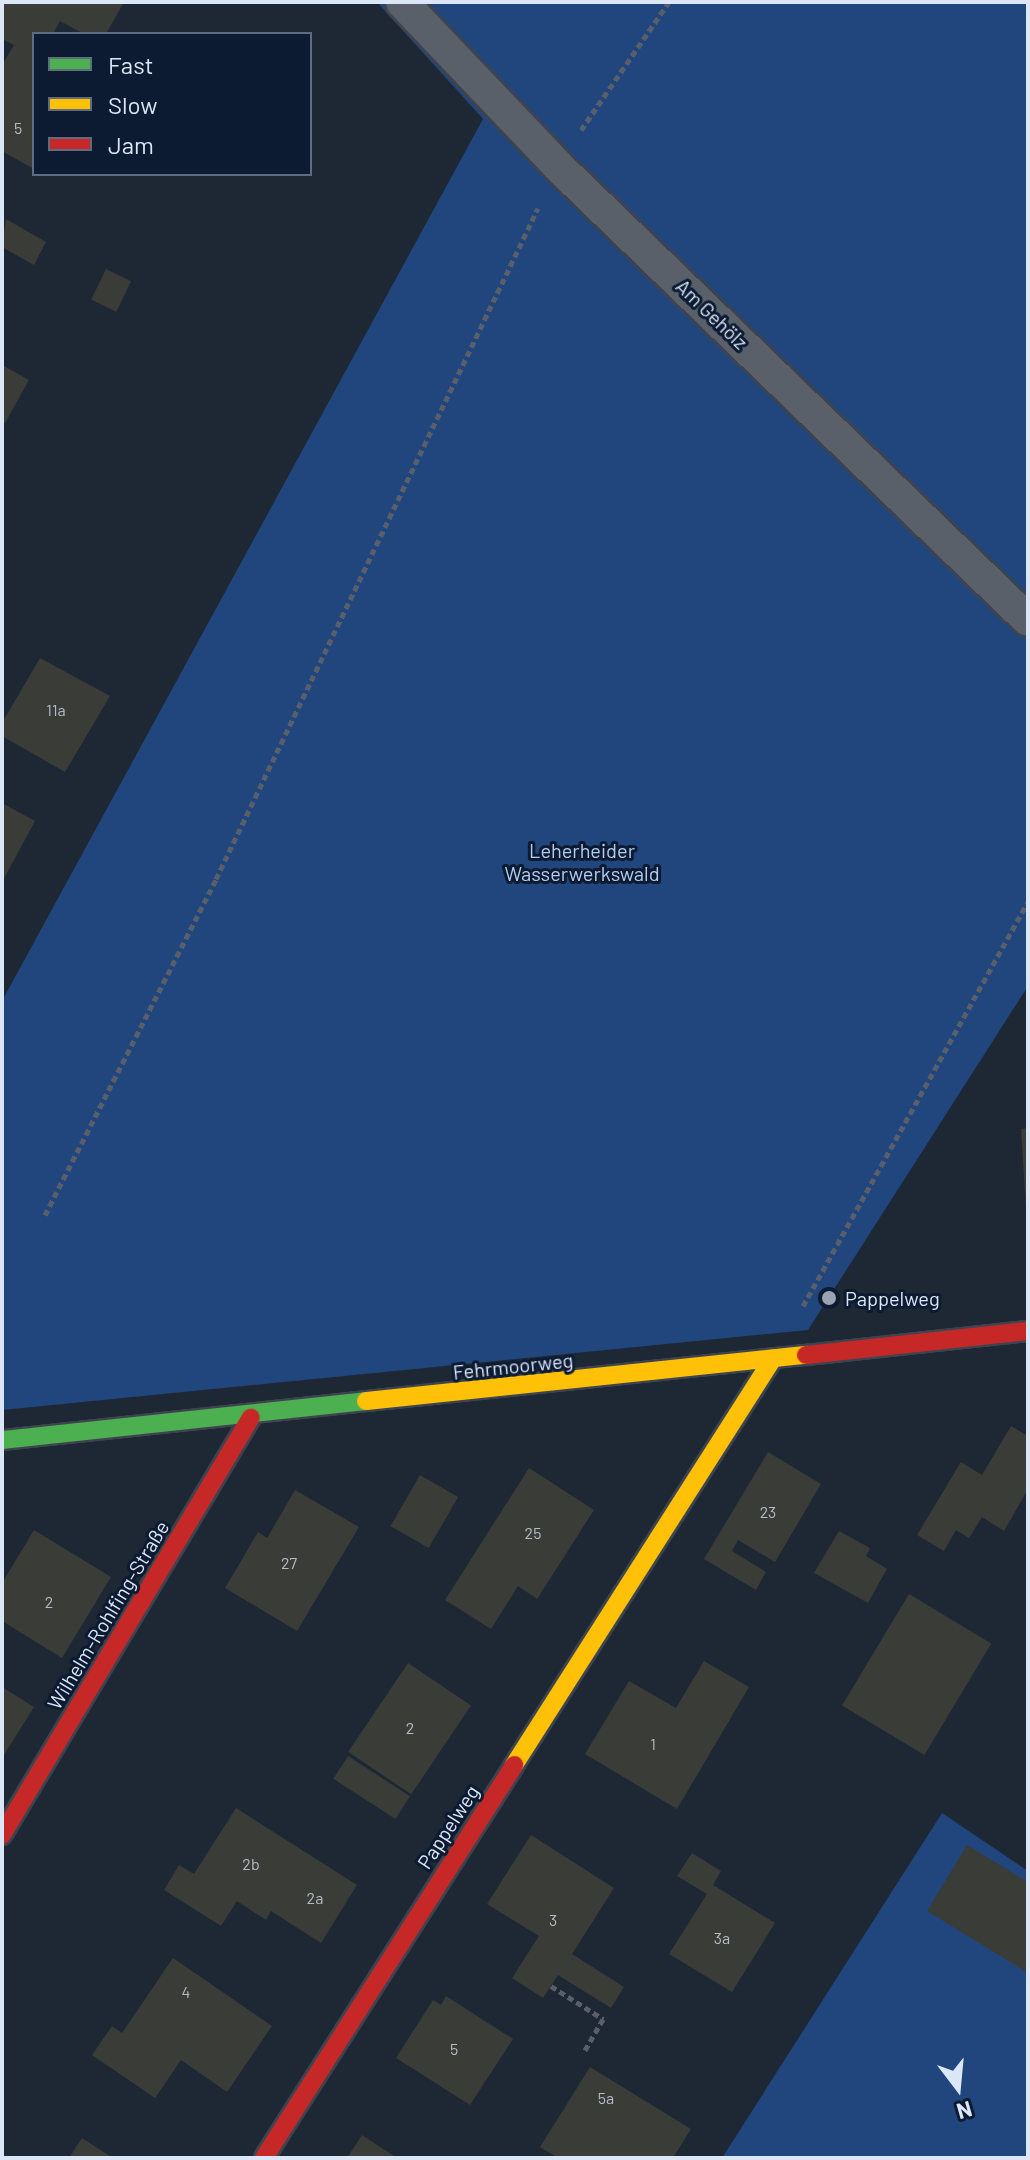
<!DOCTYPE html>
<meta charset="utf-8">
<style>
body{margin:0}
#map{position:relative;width:1030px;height:2160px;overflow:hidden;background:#1e2734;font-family:Barlow,sans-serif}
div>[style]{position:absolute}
.green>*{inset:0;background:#21467d}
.building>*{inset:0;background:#3a3c38;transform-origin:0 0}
.path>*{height:5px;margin-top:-2.5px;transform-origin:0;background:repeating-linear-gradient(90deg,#595f6a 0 6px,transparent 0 10px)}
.roads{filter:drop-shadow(2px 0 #3d444f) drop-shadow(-2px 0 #3d444f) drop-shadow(0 2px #3d444f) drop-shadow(0 -2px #3d444f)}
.lane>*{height:32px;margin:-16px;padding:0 16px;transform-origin:16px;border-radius:16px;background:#59606a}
.fast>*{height:18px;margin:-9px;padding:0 9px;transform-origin:9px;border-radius:9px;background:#4caf50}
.slow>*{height:18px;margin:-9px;padding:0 9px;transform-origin:9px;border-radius:9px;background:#ffc107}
.jam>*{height:18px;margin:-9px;padding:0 9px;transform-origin:9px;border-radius:9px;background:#c62828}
.dots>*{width:22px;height:22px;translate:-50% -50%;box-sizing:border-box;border:4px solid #0c1b32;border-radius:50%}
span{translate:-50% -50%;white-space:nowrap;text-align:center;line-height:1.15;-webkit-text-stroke:6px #0c1b32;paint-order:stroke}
.number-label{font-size:16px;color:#b3bcc6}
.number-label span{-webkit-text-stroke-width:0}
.street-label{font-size:20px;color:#dbe6f6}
.park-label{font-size:20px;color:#b3ccf1}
.poi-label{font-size:20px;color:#dbe6f6}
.left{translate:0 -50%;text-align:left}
.frame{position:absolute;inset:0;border:4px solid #dbe6f6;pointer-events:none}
.legend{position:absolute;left:32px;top:32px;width:280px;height:144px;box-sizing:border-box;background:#0c1b32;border:2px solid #5f6c80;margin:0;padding:10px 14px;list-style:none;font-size:24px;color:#dbe6f6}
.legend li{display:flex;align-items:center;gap:16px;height:40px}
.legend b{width:40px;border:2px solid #5f6c80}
.north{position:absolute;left:918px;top:2048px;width:80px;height:80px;-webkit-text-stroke:6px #0c1b32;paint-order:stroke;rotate:164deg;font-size:22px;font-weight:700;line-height:32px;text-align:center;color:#dbe6f6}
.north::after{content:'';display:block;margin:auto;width:28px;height:36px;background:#dbe6f6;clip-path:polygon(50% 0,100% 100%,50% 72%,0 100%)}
</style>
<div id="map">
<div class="green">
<i style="clip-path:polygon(377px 2px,1028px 2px,1028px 986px,808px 1330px,2px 1410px,2px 1001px,483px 119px)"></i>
<i style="clip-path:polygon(942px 1813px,1028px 1871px,1028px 2158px,722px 2158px)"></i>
</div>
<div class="building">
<i style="clip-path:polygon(2px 2px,124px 2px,106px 34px,84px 34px,60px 21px,53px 34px,34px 34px,34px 169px,2px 151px,2px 65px,14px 45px,2px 39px)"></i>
<i style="clip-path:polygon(6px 219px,46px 242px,34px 265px,2px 247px)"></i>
<i style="left:106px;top:269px;width:28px;height:34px;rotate:26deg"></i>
<i style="clip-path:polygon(2px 365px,29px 380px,5px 423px,2px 421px)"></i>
<i style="clip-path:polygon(40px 658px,110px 696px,65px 772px,2px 736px,2px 723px)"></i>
<i style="clip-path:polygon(2px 803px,35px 821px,2px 882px)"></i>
<i style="clip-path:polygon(1028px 1128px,1028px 1209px,1026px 1209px,1021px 1129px)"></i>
<i style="clip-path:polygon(1011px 1426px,1028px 1436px,1028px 1489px,1004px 1531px,982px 1517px,969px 1538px,956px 1530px,944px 1551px,917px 1535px,961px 1462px,982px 1475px)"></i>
<i style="clip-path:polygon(768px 1452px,821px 1484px,775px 1562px,738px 1540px,732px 1551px,766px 1572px,756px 1590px,704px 1559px)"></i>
<i style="clip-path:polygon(529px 1468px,594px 1510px,537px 1599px,518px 1586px,491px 1629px,445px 1600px)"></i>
<i style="left:420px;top:1475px;width:44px;height:59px;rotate:30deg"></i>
<i style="clip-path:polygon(295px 1490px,359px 1527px,297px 1631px,225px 1588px,258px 1532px,267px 1538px)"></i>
<i style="clip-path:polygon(34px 1530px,111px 1577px,62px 1658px,2px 1621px,2px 1583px)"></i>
<i style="clip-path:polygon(839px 1531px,870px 1548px,866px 1556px,887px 1569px,868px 1603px,814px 1573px)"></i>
<i style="left:909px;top:1594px;width:96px;height:130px;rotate:31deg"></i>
<i style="clip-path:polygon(704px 1661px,749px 1687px,677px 1809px,585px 1754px,629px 1681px,676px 1708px)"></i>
<i style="left:408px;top:1663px;width:76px;height:107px;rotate:34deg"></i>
<i style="clip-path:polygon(2px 1687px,34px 1707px,2px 1758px)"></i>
<i style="left:348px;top:1756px;width:74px;height:27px;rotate:33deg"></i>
<i style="clip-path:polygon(236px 1808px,357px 1885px,321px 1943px,271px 1911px,266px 1920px,237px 1901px,221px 1926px,164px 1890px,179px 1865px,194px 1874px)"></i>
<i style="clip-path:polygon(531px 1835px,614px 1888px,572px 1954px,624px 1987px,611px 2008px,558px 1975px,543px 1998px,512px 1978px,539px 1936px,487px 1904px)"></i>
<i style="clip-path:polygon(967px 1845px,1028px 1882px,1028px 1973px,927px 1911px)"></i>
<i style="clip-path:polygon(692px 1853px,721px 1871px,713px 1885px,775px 1923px,732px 1992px,669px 1954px,707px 1894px,677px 1876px)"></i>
<i style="clip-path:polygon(173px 1958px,272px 2026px,227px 2092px,181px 2060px,155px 2098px,92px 2055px,112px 2026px,122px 2033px)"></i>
<i style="clip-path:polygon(446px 1996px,513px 2039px,470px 2105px,396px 2058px,433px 2000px,441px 2005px)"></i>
<i style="clip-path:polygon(590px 2067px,691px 2129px,673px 2158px,558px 2158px,540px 2147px)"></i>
<i style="clip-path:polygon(362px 2135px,397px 2158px,347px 2158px)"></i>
<i style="clip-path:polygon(82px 2138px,113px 2158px,69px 2158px)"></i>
</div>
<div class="path">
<i style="left:581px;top:130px;width:155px;rotate:-55.5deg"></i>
<i style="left:45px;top:1215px;width:377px;rotate:-63deg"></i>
<i style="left:216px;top:879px;width:744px;rotate:-64.36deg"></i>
<i style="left:803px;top:1306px;width:462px;rotate:-60.9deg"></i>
<i style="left:551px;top:1986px;width:62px;rotate:32.4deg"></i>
<i style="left:603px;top:2019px;width:38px;rotate:120deg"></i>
</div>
<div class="roads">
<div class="lane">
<i style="left:402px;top:2px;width:226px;rotate:46.4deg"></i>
<i style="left:558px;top:166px;width:653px;rotate:44.01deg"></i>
</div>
<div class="fast">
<i style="left:2px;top:1440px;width:366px;rotate:-6.1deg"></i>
</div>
<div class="slow">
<i style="left:366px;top:1401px;width:442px;rotate:-6deg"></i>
<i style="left:514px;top:1765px;width:482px;rotate:-57.5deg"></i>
</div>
<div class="jam">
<i style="left:806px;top:1355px;width:223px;rotate:-6.2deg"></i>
<i style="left:2px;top:1835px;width:486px;rotate:-59.2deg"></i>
<i style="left:264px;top:2158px;width:466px;rotate:-57.5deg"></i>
</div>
</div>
<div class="dots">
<i style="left:829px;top:1298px;background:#99a3b2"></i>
</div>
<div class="number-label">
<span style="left:18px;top:128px">5</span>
<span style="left:56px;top:710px">11a</span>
<span style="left:768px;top:1512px">23</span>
<span style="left:533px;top:1533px">25</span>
<span style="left:289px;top:1563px">27</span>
<span style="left:49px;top:1602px">2</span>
<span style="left:410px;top:1728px">2</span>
<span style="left:653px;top:1744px">1</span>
<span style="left:251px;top:1864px">2b</span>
<span style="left:315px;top:1898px">2a</span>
<span style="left:553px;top:1920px">3</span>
<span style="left:722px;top:1938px">3a</span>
<span style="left:186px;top:1992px">4</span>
<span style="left:454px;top:2049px">5</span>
<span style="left:606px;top:2098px">5a</span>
</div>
<div class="street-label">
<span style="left:712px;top:314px;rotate:44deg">Am Gehölz</span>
<span style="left:513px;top:1366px;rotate:-6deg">Fehrmoorweg</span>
<span style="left:108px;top:1615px;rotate:-59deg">Wilhelm-Rohlfing-Straße</span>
<span style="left:448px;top:1827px;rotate:-57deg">Pappelweg</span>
</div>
<div class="park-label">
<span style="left:582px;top:862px">Leherheider<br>Wasserwerkswald</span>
</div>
<div class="poi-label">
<span class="left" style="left:845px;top:1298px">Pappelweg</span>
</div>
<div class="frame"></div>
<ul class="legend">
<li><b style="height:10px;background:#4caf50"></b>Fast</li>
<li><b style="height:10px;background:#ffc107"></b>Slow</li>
<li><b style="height:10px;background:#c62828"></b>Jam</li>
</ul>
<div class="north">N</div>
</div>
